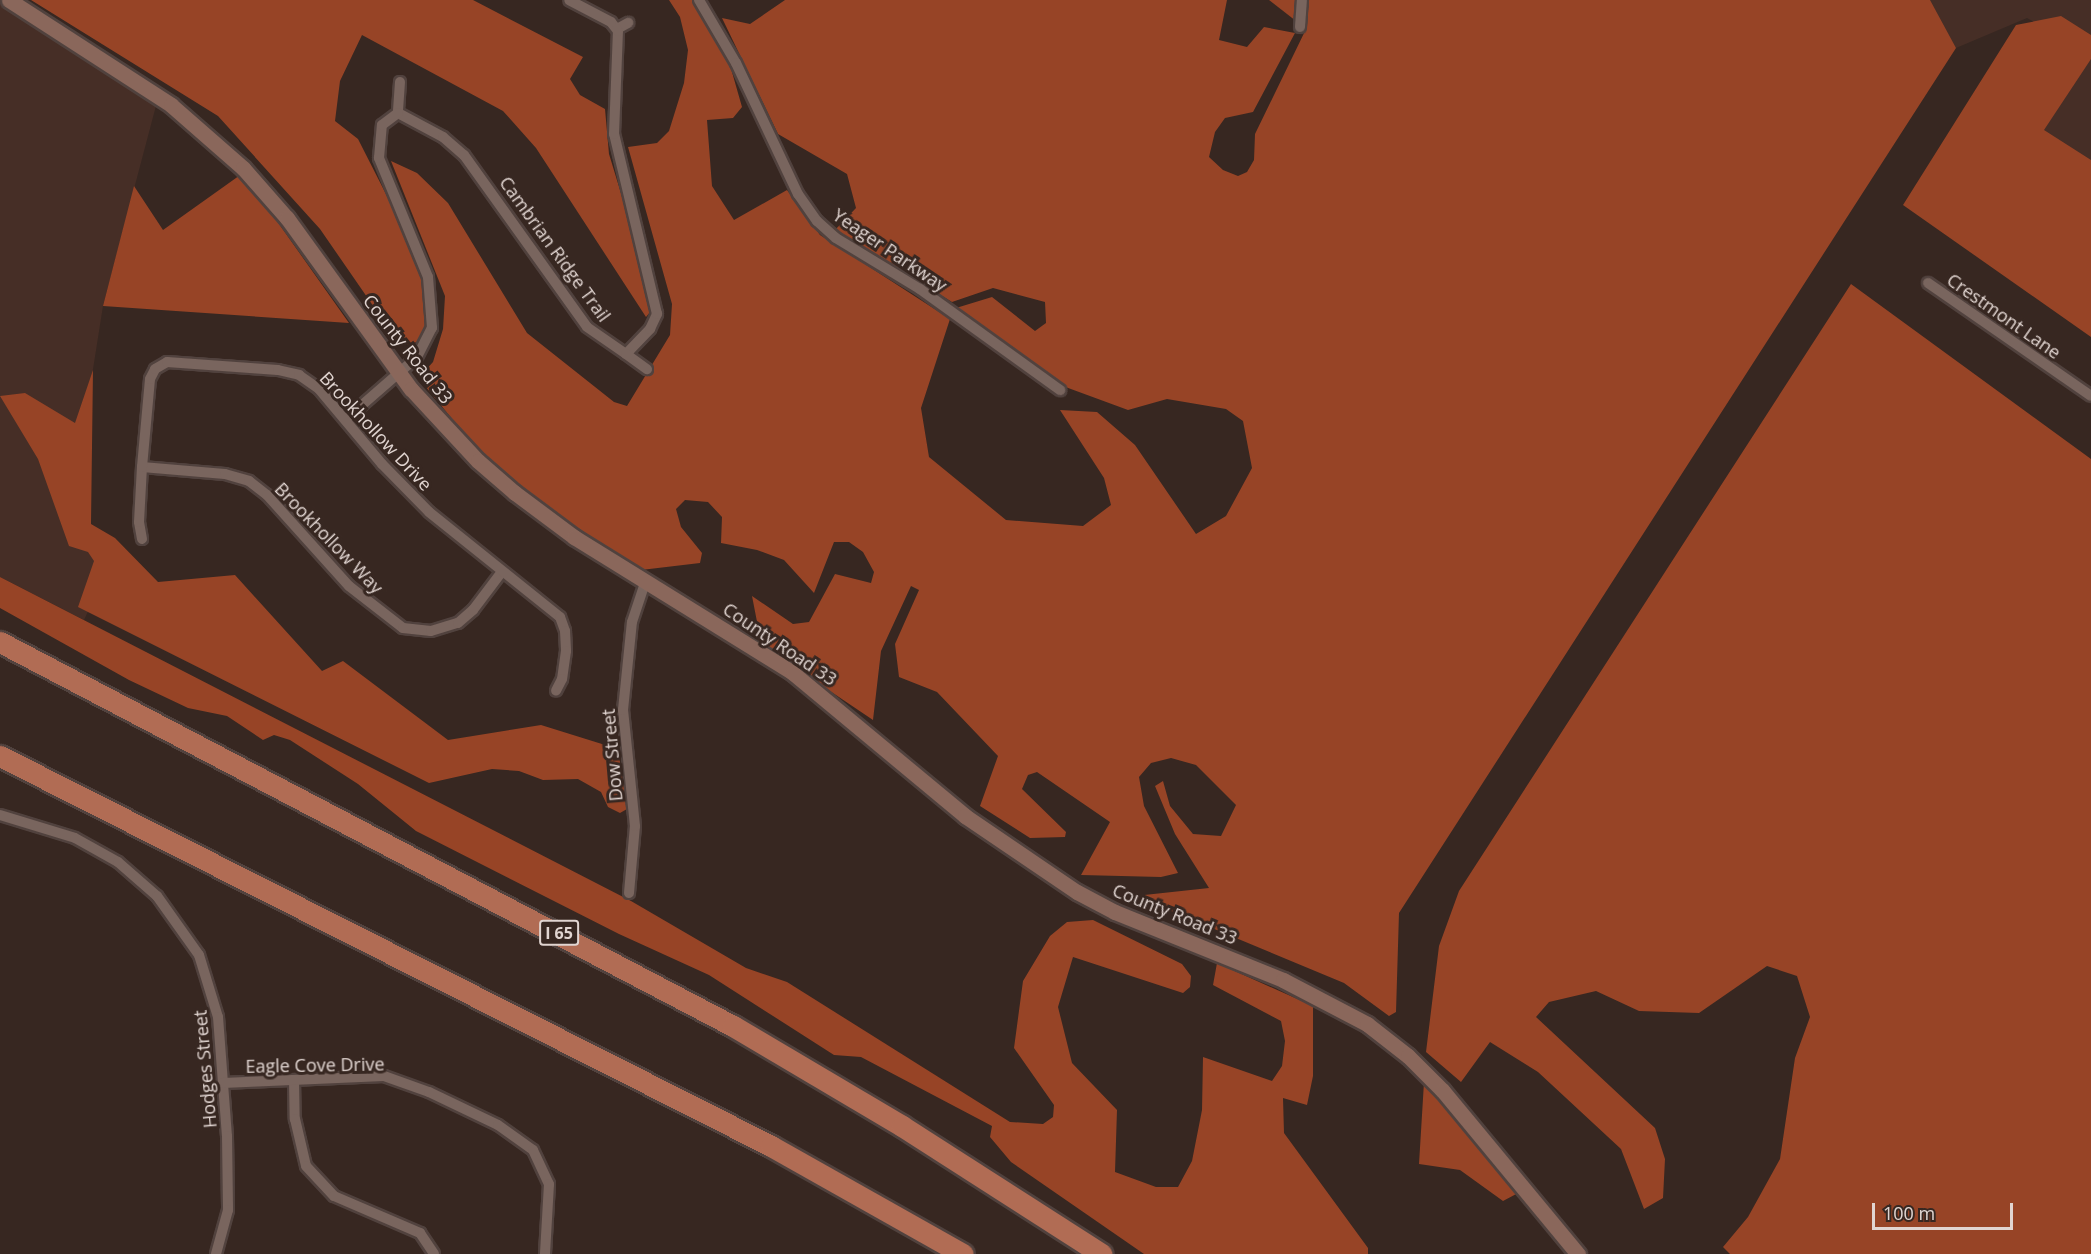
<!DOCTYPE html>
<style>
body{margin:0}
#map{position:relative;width:2091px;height:1254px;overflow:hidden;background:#372721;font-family:"Open Sans",sans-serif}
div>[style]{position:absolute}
.built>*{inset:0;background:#462e26}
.forest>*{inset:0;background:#974426}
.roads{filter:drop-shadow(2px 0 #51423e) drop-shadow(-2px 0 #51423e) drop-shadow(0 2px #51423e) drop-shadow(0 -2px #51423e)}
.street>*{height:10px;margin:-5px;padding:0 5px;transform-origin:5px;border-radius:5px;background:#79655e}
.secondary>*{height:15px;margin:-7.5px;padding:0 7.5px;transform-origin:7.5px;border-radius:7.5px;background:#8a675b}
.highway>*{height:21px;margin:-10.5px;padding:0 10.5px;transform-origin:10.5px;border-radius:10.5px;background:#b16c54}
span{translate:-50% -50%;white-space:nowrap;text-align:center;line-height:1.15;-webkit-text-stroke:6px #372721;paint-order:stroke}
.shield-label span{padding:2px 4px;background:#372721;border:2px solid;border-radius:4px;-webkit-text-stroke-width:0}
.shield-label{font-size:16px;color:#e1d5d1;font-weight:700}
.street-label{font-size:18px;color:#e1d5d1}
.scale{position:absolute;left:1872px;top:1203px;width:141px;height:27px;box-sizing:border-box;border:3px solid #e1d5d1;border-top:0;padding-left:8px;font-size:18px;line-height:21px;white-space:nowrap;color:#e1d5d1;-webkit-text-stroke:4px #372721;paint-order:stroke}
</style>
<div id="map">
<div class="built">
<i style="clip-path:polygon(1904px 0,2091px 0,2091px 174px,2032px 136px,2083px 50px,2027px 18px,1956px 48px)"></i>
<i style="clip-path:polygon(0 3px,157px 102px,103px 306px,78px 464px,80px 537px,113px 558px,84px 620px,0 577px)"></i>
</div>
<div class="forest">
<i style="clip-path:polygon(31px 0,473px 0,583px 57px,570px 79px,580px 95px,605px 109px,609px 154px,645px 272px,651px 311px,646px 317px,536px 148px,503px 111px,362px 35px,340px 81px,335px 121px,358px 139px,421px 263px,429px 322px,421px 341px,405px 345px,396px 339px,320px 229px,218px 116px)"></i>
<i style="clip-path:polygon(669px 0,694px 0,730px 65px,742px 107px,733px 118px,707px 120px,712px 186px,734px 220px,787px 190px,820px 235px,950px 319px,921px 408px,929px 457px,1006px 520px,1083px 526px,1111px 505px,1104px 478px,1060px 410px,1097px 412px,1135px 445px,1196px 534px,1226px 516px,1252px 468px,1243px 421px,1226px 409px,1167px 399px,1128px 410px,1060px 385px,956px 308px,992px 297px,1035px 331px,1046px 323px,1045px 302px,993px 288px,952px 302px,835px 230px,856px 208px,847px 174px,778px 134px,722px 18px,750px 24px,785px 0,1227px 0,1219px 40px,1247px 47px,1264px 27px,1295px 33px,1253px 112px,1225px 118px,1215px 132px,1209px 157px,1223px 170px,1238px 176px,1247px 172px,1254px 160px,1255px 134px,1307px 27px,1306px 0,1930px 0,1956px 48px,1399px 913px,1396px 1012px,1389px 1016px,1344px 983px,1135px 896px,1209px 888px,1175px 834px,1155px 786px,1163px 781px,1170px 806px,1193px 834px,1221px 836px,1236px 805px,1196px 765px,1171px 758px,1151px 763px,1139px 777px,1144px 806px,1178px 873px,1161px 877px,1081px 875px,1110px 822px,1037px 772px,1028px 775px,1022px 789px,1066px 832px,1065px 837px,1030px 838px,980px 806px,998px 756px,937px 692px,899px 677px,895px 644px,919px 590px,911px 586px,881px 651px,873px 720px,757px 642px,759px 632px,752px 596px,793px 624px,809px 622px,835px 574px,871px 583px,874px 572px,863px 552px,849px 542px,834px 542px,814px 593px,784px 560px,757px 550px,721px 543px,722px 517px,708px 502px,685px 500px,676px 509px,681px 527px,702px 553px,700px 563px,641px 570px,538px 502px,475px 447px,426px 387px,422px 374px,433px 362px,443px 329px,445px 296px,391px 161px,417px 173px,448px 203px,527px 333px,614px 402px,627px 406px,670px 335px,672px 304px,628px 147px,657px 143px,669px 131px,684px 83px,688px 50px,680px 17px)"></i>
<i style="clip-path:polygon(1269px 0,1299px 0,1296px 21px)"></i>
<i style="clip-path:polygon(2061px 16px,2091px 35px,2091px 59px,2044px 130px,2091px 160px,2091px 337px,1903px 205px,2016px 25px)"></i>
<i style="clip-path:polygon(243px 173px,349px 323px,103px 306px,134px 186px,163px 230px)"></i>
<i style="clip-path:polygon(1851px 284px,2091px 459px,2091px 1254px,1730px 1254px,1723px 1247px,1748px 1217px,1780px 1159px,1795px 1058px,1810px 1017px,1797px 976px,1767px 966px,1699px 1013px,1639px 1011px,1596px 991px,1549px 1002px,1536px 1017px,1655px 1128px,1665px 1159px,1663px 1198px,1644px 1209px,1621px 1149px,1538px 1072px,1490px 1042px,1461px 1082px,1426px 1052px,1439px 946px,1459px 891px)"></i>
<i style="clip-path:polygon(93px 370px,91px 524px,115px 538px,158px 582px,235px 575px,322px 671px,343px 661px,448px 740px,541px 725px,618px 749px,627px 809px,620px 813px,608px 807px,601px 792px,578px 779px,543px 780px,519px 771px,492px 769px,429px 783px,78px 607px,94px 561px,88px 552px,69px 546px,38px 459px,0 396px,25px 393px,75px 423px)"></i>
<i style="clip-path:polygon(0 577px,631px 901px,746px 968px,787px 982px,1010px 1122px,1043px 1124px,1053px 1117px,1054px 1105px,1014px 1048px,1023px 981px,1050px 936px,1067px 922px,1093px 920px,1182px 964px,1191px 976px,1190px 987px,1183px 993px,1073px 957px,1058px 1007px,1072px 1063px,1117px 1110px,1115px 1172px,1156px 1187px,1178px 1187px,1192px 1161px,1202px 1110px,1203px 1057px,1272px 1081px,1282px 1066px,1285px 1041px,1281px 1021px,1213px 985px,1217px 963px,1313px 1006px,1313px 1076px,1307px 1105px,1283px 1098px,1284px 1133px,1368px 1248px,1368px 1254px,1144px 1254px,1011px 1162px,990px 1137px,992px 1126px,861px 1057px,834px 1055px,709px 975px,619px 934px,416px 831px,358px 784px,290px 740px,274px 735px,263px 740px,227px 716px,188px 708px,129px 680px,0 608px)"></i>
<i style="clip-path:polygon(1424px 1082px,1520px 1192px,1503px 1201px,1460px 1170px,1419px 1164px)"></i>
</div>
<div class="roads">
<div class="street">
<i style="left:699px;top:0;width:73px;rotate:59.6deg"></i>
<i style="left:736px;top:63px;width:145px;rotate:64.7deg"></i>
<i style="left:798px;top:194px;width:33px;rotate:55deg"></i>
<i style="left:817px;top:221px;width:25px;rotate:42deg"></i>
<i style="left:836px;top:238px;width:98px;rotate:31.3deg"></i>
<i style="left:920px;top:289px;width:173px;rotate:35.8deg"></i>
<i style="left:1300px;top:27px;width:27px;rotate:-86deg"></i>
<i style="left:617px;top:29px;width:13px;rotate:-29deg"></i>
<i style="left:400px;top:82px;width:31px;rotate:94deg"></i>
<i style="left:398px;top:113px;width:51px;rotate:28.1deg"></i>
<i style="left:443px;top:137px;width:28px;rotate:41deg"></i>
<i style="left:464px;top:155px;width:211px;rotate:54.4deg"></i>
<i style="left:587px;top:327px;width:47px;rotate:34.7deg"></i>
<i style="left:626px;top:354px;width:35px;rotate:-46deg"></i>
<i style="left:650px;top:329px;width:17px;rotate:-65deg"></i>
<i style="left:657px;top:314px;width:185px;rotate:-103.4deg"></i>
<i style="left:614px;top:134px;width:103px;rotate:-87.8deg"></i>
<i style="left:618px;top:31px;width:11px;rotate:-128deg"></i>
<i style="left:611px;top:22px;width:47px;rotate:-152.4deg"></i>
<i style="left:1928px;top:283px;width:198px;rotate:34.7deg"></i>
<i style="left:626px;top:354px;width:26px;rotate:36deg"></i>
<i style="left:346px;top:419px;width:94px;rotate:-41.1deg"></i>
<i style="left:417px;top:357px;width:33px;rotate:-63deg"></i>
<i style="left:432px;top:328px;width:51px;rotate:-94.5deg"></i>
<i style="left:428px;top:277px;width:129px;rotate:-112.4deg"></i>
<i style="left:379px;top:158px;width:33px;rotate:-85deg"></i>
<i style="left:382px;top:125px;width:20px;rotate:-37deg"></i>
<i style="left:142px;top:467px;width:83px;rotate:4.8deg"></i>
<i style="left:225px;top:474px;width:25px;rotate:16deg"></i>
<i style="left:249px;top:481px;width:23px;rotate:38deg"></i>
<i style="left:267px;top:495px;width:122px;rotate:48deg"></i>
<i style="left:349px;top:586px;width:68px;rotate:37.9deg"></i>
<i style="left:403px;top:628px;width:28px;rotate:6deg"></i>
<i style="left:431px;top:631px;width:28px;rotate:-17deg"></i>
<i style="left:458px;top:623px;width:20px;rotate:-41deg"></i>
<i style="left:473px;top:610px;width:46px;rotate:-52.9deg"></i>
<i style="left:142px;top:539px;width:17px;rotate:-100deg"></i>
<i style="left:139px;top:522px;width:55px;rotate:-86.9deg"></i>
<i style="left:142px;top:467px;width:88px;rotate:-84.8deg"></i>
<i style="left:150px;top:379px;width:11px;rotate:-63deg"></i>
<i style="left:155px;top:369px;width:14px;rotate:-30deg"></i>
<i style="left:167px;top:362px;width:111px;rotate:4.1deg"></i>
<i style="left:278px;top:370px;width:22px;rotate:13deg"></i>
<i style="left:299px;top:375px;width:24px;rotate:35deg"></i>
<i style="left:319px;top:389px;width:98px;rotate:50deg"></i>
<i style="left:382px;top:464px;width:67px;rotate:45.6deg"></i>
<i style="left:429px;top:512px;width:168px;rotate:38.7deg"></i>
<i style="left:560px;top:617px;width:15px;rotate:70deg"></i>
<i style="left:565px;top:631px;width:20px;rotate:87deg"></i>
<i style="left:566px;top:651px;width:28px;rotate:98deg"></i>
<i style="left:562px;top:679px;width:13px;rotate:117deg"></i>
<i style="left:0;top:815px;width:78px;rotate:17deg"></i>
<i style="left:75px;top:838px;width:49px;rotate:29.2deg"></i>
<i style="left:118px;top:862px;width:52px;rotate:41.1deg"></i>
<i style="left:157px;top:896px;width:72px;rotate:54.6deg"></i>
<i style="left:199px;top:955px;width:65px;rotate:73deg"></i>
<i style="left:218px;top:1017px;width:119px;rotate:85.7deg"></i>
<i style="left:227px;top:1136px;width:74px;rotate:89.2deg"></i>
<i style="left:228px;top:1210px;width:46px;rotate:105.3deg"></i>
<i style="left:629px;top:893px;width:67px;rotate:-84.9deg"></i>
<i style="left:635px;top:826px;width:117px;rotate:-95.9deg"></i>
<i style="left:623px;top:710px;width:88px;rotate:-84.2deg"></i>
<i style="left:632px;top:622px;width:44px;rotate:-71.6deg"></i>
<i style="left:294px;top:1080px;width:39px;rotate:89deg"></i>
<i style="left:295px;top:1119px;width:48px;rotate:76.8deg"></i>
<i style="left:306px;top:1166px;width:41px;rotate:47deg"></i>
<i style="left:334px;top:1196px;width:94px;rotate:23.3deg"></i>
<i style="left:420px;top:1233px;width:25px;rotate:56deg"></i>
<i style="left:223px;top:1083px;width:161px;rotate:-2.5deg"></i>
<i style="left:384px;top:1076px;width:48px;rotate:19.6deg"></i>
<i style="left:429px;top:1092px;width:76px;rotate:25.6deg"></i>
<i style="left:498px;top:1125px;width:43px;rotate:35.5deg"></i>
<i style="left:533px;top:1150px;width:38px;rotate:65deg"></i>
<i style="left:549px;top:1184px;width:70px;rotate:93.3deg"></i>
</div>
<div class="secondary">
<i style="left:9px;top:0;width:193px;rotate:32.9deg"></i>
<i style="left:171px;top:105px;width:96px;rotate:41.2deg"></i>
<i style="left:243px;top:168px;width:67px;rotate:48.7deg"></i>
<i style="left:287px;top:218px;width:211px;rotate:54.1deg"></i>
<i style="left:411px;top:389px;width:98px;rotate:47.1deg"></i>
<i style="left:478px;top:461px;width:49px;rotate:40.9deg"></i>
<i style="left:515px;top:493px;width:74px;rotate:36.7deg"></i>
<i style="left:574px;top:537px;width:258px;rotate:31.8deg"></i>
<i style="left:793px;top:673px;width:224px;rotate:39.7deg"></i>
<i style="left:965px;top:816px;width:135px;rotate:34.2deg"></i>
<i style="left:1077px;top:892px;width:43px;rotate:27.8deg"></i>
<i style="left:1115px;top:912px;width:181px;rotate:22deg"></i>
<i style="left:1283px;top:980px;width:95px;rotate:27.6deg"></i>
<i style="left:1367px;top:1024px;width:52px;rotate:38deg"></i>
<i style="left:1408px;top:1056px;width:49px;rotate:45deg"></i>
<i style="left:1443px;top:1091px;width:212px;rotate:50.4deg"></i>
</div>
<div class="highway">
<i style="left:0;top:642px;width:827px;rotate:27.65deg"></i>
<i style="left:733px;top:1026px;width:196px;rotate:30.6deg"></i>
<i style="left:902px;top:1126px;width:237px;rotate:32.7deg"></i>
<i style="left:0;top:756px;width:864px;rotate:26.83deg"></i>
<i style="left:771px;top:1146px;width:220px;rotate:29.4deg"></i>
</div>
</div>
<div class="shield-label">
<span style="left:559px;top:933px">I 65</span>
</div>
<div class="street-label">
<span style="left:555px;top:249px;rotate:54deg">Cambrian Ridge Trail</span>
<span style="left:890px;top:250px;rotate:34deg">Yeager Parkway</span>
<span style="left:2004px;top:316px;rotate:35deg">Crestmont Lane</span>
<span style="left:408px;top:349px;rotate:52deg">County Road 33</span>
<span style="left:376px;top:431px;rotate:47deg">Brookhollow Drive</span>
<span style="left:329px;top:538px;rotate:46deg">Brookhollow Way</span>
<span style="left:780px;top:644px;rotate:34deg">County Road 33</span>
<span style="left:612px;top:755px;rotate:-95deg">Dow Street</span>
<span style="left:1175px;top:914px;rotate:22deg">County Road 33</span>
<span style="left:315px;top:1065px;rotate:-1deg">Eagle Cove Drive</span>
<span style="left:205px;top:1069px;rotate:-95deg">Hodges Street</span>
</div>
<div class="scale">100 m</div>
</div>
